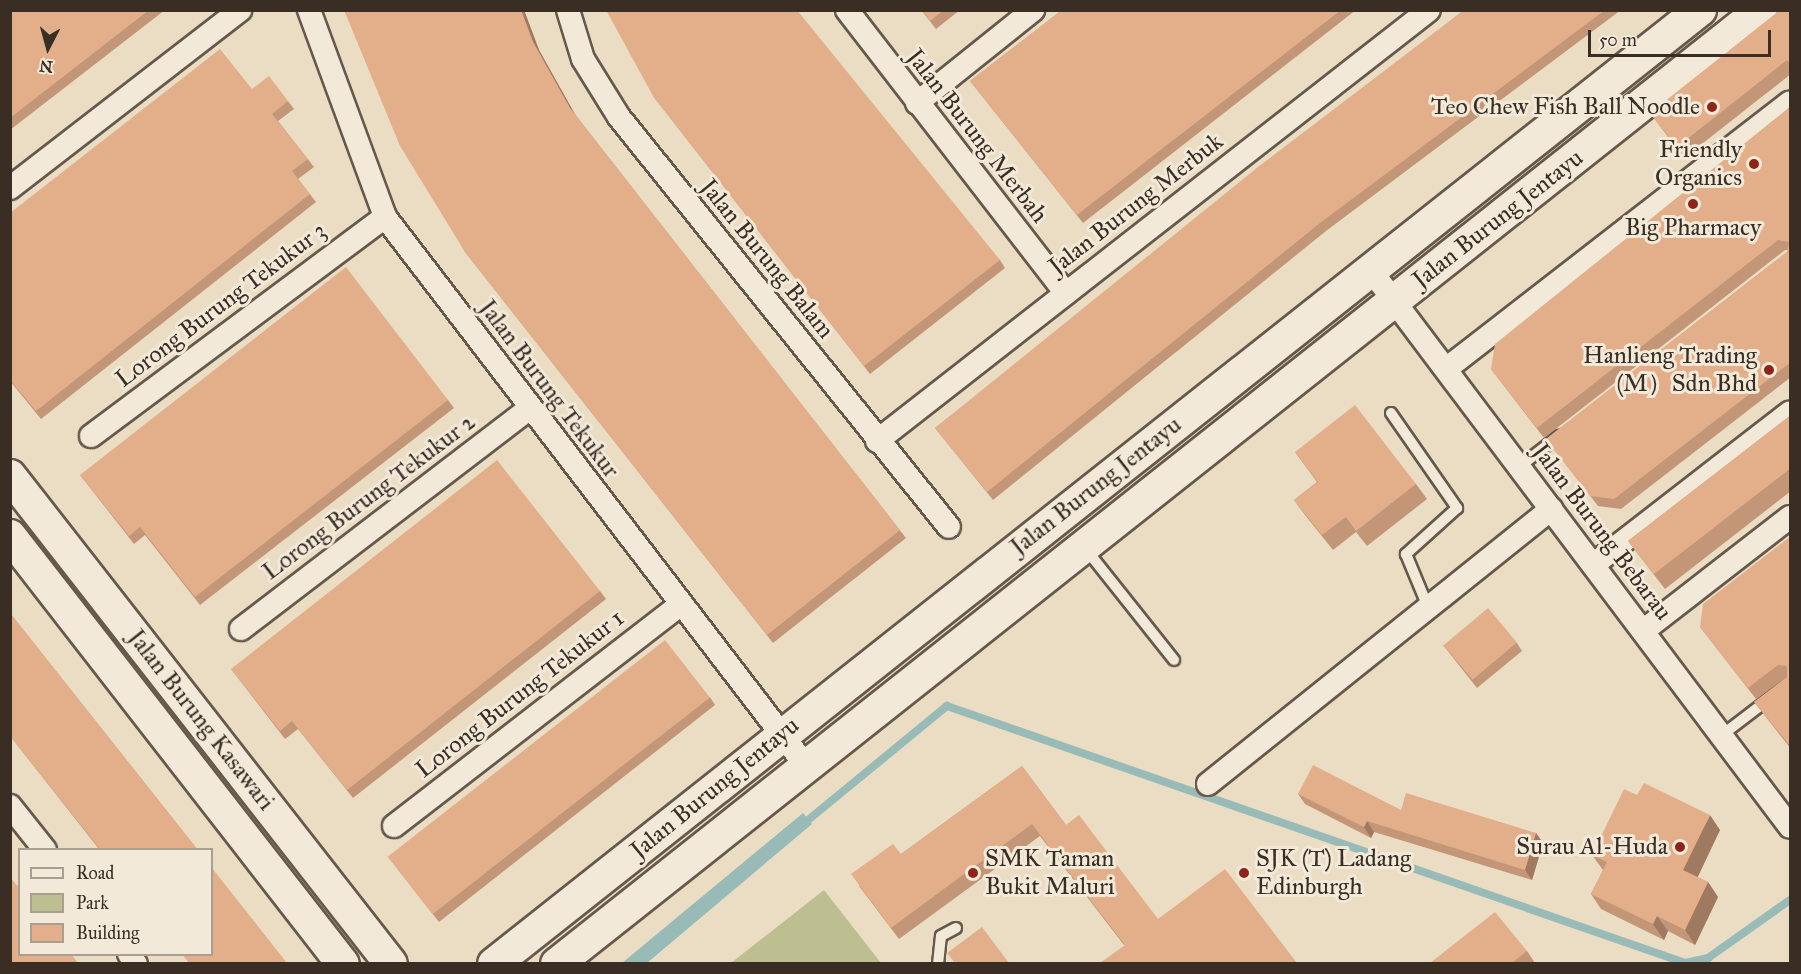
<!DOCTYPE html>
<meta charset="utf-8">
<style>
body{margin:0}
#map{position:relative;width:1801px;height:974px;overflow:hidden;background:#ebddc4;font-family:"IM FELL Great Primer",serif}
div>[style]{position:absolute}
.green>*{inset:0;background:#bebf90}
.water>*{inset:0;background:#98bbb7}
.stream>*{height:8px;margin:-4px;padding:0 4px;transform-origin:4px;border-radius:4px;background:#98bbb7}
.roads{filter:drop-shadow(2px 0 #66594c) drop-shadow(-2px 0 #66594c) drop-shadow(0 2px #66594c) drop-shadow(0 -2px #66594c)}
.lane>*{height:10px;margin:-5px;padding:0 5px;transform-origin:5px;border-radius:5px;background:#f2e9d9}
.street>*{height:22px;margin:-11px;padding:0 11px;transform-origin:11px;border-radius:11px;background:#f2e9d9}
.secondary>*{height:32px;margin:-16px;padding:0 16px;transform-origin:16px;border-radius:16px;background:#f2e9d9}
.wall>*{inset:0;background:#c39677}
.shaded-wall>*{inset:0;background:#9f7a61}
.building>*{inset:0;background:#e3af8a;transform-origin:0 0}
.dots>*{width:16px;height:16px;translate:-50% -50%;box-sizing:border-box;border:3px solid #f2e9d9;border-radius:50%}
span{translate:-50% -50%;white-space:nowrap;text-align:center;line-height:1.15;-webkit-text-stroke:6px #f2e9d9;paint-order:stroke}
.poi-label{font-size:24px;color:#392d24}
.right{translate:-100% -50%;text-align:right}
.left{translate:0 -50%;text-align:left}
.street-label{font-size:24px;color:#392d24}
.frame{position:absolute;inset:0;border:12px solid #392d24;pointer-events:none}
.legend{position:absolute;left:18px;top:848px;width:195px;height:108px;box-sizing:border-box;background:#f2e9d9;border:2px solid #a89e91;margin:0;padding:8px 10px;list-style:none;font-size:18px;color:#392d24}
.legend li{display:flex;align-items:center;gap:12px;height:30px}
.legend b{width:30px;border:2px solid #a89e91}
.north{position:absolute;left:18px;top:18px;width:60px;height:60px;-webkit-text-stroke:4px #f2e9d9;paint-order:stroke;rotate:186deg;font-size:16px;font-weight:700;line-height:24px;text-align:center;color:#392d24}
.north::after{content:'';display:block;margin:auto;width:21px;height:27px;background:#392d24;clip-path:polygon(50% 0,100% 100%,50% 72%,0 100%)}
.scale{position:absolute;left:1588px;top:30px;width:183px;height:27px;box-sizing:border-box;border:3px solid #392d24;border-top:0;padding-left:8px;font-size:18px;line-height:21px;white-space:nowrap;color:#392d24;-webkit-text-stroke:4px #f2e9d9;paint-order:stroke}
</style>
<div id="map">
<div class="green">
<i style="clip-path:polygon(824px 890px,881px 963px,731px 963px)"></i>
</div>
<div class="water">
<i style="clip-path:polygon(803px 813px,812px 824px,647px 963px,622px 963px)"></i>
</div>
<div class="stream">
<i style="left:802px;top:825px;width:188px;rotate:-39.4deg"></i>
<i style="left:947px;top:706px;width:781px;rotate:19.2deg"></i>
<i style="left:1685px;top:963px;width:24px;rotate:-12deg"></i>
<i style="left:1708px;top:958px;width:100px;rotate:-35.3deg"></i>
</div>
<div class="roads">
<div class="lane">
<i style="left:1391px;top:413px;width:116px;rotate:55.2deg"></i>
<i style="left:1457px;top:508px;width:69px;rotate:138deg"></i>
<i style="left:1406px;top:554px;width:57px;rotate:67.5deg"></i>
<i style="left:1519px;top:467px;width:51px;rotate:-37.8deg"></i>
<i style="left:1085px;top:548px;width:143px;rotate:51.5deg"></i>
<i style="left:1722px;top:735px;width:86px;rotate:-37.4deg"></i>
<i style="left:938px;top:964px;width:28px;rotate:-84deg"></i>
<i style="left:941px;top:936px;width:17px;rotate:-28deg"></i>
</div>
<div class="street">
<i style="left:309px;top:10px;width:221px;rotate:69.8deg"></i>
<i style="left:385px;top:217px;width:692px;rotate:52.52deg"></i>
<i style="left:568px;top:10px;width:51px;rotate:73deg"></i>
<i style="left:583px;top:59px;width:68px;rotate:58.2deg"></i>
<i style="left:619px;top:117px;width:526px;rotate:51.17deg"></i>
<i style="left:847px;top:10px;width:358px;rotate:52.3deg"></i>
<i style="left:917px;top:103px;width:149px;rotate:-38.7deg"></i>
<i style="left:10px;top:188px;width:291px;rotate:-37.7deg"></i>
<i style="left:1370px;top:269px;width:698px;rotate:53.03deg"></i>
<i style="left:1446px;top:369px;width:435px;rotate:-37.8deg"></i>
<i style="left:91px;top:436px;width:367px;rotate:-36.7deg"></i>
<i style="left:877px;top:441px;width:700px;rotate:-37.98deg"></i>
<i style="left:1593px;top:565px;width:249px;rotate:-37.8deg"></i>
<i style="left:241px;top:629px;width:364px;rotate:-37.4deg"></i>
<i style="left:1643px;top:631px;width:186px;rotate:-37.8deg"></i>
<i style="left:1208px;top:784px;width:440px;rotate:-38.7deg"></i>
<i style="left:10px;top:806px;width:56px;rotate:51.5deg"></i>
<i style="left:394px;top:826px;width:361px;rotate:-37.7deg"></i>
<i style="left:129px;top:954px;width:12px;rotate:55deg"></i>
</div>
<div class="secondary">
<i style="left:10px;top:476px;width:619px;rotate:52.02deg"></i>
<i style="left:10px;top:536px;width:542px;rotate:52.12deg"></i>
<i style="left:494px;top:964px;width:1538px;rotate:-38.35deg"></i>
<i style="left:557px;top:964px;width:1536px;rotate:-38.39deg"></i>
</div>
</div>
<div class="wall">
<i style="clip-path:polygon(10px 10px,165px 10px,10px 130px)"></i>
<i style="clip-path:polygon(344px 10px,524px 10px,539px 50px,574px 113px,906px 538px,773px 643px,465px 252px)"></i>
<i style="clip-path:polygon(921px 10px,960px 10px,936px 29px)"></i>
<i style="clip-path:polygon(1062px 10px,1356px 10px,1083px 223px,970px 81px)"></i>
<i style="clip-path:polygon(1464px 10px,1621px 10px,1326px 231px,993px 500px,935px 428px)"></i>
<i style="clip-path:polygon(1791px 10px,1791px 74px,1684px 158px,1650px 113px)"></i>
<i style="clip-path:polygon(653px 96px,1000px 260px,1005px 268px,870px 374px)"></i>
<i style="clip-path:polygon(288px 101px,294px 109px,278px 121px,314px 167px,298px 179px,316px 202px,41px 419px,10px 381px,10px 213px)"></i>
<i style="clip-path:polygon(1791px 106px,1791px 377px,1621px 509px,1598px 506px,1546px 439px,1787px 252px,1788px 250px,1785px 250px,1544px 438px,1491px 369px)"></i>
<i style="clip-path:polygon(448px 400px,454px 408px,200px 605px,145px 535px,134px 544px,80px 475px)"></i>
<i style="clip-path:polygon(1791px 415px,1791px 491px,1665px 589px,1628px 541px)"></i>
<i style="clip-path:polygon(1295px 452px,1416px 484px,1427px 499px,1367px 546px,1356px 532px,1333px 550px,1305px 515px,1294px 500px,1317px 482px)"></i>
<i style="clip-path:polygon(1791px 536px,1791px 749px,1754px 702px,1787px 677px,1756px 699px,1700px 627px)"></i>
<i style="clip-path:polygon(600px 591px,606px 599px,353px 798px,298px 729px,285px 739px,231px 669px)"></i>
<i style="clip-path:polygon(10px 613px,197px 849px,99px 849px,10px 736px)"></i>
<i style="clip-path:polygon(1517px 643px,1522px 651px,1477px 688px,1443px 645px)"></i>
<i style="clip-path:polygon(710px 697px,715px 705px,439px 922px,389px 858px)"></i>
<i style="clip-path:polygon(1022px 766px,1066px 825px,1158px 919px,1124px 945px,1040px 836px,899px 939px,859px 886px,901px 854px)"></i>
<i style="clip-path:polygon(1298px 794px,1536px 833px,1543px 843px,1532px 880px,1374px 832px,1371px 838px,1305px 804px)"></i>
<i style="clip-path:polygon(1637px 795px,1720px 830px,1697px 877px,1708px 882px,1718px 897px,1695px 945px,1668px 931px,1664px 940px,1601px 909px,1591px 894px,1603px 870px,1592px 855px)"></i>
<i style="clip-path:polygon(1527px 951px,1535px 963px,1430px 963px)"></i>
</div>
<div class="shaded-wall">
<i style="clip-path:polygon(521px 10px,524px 10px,539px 50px,576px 116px,570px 108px,533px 42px)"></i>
<i style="clip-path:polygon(1710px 815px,1720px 830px,1694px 885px,1683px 870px)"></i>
<i style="clip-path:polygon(1367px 821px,1374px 832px,1371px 838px,1364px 827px)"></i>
<i style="clip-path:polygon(1536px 833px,1543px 843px,1532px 880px,1525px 870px)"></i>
<i style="clip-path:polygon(1708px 882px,1718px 897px,1695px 945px,1685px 930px)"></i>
<i style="clip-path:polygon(1657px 916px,1668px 931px,1664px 940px,1653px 924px)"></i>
</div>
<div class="building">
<i style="clip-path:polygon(10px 10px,149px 10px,10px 118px)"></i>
<i style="clip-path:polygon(344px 10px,521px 10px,533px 42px,570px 108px,900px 530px,767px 635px,465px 252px,400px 146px)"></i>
<i style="clip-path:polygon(606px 10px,797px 10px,1000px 260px,864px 366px,653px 96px)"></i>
<i style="clip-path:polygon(922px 10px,944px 10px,930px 21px)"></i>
<i style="clip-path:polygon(1062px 10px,1341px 10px,1077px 215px,970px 81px)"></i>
<i style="clip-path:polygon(1464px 10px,1605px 10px,1320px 223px,987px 492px,935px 428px,1258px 167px)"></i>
<i style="clip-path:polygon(1780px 10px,1791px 10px,1791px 65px,1787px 60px,1677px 147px,1650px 113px)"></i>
<i style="clip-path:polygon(220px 49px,252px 89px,269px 76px,288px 101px,272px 114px,308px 159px,292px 171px,310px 194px,36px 411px,10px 380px,10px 213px)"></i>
<i style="clip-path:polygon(1791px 106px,1791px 362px,1614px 499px,1590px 496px,1546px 439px,1787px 252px,1789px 242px,1778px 240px,1537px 428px,1491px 369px,1495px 344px)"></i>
<i style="clip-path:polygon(346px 267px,448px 400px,195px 597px,140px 527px,129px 536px,80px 475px)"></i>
<i style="clip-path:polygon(1355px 405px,1416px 484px,1356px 531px,1346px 517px,1322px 535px,1294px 500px,1318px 482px,1295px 452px)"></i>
<i style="clip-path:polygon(1791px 415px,1791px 468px,1654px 574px,1628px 541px)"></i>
<i style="clip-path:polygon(497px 460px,600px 591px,347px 790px,292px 721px,280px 731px,231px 669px)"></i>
<i style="clip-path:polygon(1791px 536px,1791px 747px,1754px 702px,1787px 677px,1787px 666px,1778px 665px,1748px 688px,1700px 627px,1703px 604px)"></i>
<i style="left:1488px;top:608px;width:45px;height:58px;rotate:50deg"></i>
<i style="clip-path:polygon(10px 613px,197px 849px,100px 849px,10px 736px)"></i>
<i style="left:665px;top:640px;width:73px;height:352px;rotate:52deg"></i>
<i style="clip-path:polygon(1313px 765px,1401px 810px,1406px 793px,1536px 833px,1525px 870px,1367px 821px,1364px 827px,1298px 794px)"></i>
<i style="clip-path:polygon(1022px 766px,1066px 825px,1079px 815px,1158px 919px,1225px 869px,1297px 963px,1100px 963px,1125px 945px,1032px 824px,891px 928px,851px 874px,893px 844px,901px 854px)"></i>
<i style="clip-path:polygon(1644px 783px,1710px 815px,1683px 870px,1708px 882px,1685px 930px,1657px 916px,1653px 924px,1591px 894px,1607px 862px,1592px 855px,1624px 789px,1637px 795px)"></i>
<i style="clip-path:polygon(212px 868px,287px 963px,189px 963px,182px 954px,212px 954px)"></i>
<i style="clip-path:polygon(10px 877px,20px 889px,20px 954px,71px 954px,78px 963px,10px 963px)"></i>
<i style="clip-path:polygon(1495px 912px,1527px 951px,1512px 963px,1430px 963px)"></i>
<i style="clip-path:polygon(982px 927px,1009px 963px,955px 963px,947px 953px)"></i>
</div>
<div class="dots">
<i style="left:1712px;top:107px;background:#8f2418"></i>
<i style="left:1754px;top:164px;background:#8f2418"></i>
<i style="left:1693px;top:204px;background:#8f2418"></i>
<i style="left:1769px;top:370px;background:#8f2418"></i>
<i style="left:1680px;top:847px;background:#8f2418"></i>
<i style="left:973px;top:873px;background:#8f2418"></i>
<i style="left:1244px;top:873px;background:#8f2418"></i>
</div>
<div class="poi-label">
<span class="right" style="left:1700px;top:107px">Teo Chew Fish Ball Noodle</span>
<span class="right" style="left:1742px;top:164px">Friendly<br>Organics</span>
<span style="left:1693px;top:228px">Big Pharmacy</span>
<span class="right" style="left:1757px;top:370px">Hanlieng Trading<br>(M）Sdn Bhd</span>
<span class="right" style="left:1668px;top:847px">Surau Al-Huda</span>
<span class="left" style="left:985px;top:873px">SMK Taman<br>Bukit Maluri</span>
<span class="left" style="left:1256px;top:873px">SJK (T) Ladang<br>Edinburgh</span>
</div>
<div class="street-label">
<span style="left:977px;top:136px;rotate:52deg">Jalan Burung Merbah</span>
<span style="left:1136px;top:204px;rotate:-38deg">Jalan Burung Merbuk</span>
<span style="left:1498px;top:219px;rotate:-38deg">Jalan Burung Jentayu</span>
<span style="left:767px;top:259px;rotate:51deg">Jalan Burung Balam</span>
<span style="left:221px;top:305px;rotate:-37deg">Lorong Burung Tekukur 3</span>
<span style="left:549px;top:389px;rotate:53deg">Jalan Burung Tekukur</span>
<span style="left:1096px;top:486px;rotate:-38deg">Jalan Burung Jentayu</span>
<span style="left:369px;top:497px;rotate:-37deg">Lorong Burung Tekukur 2</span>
<span style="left:1602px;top:532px;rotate:53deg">Jalan Burung Bebarau</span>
<span style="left:520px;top:694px;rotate:-38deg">Lorong Burung Tekukur 1</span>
<span style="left:201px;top:720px;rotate:52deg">Jalan Burung Kasawari</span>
<span style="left:715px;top:788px;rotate:-39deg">Jalan Burung Jentayu</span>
</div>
<div class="frame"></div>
<ul class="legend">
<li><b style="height:8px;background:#f2e9d9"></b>Road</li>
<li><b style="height:16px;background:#bebf90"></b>Park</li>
<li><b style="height:16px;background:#e3af8a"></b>Building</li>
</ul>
<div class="north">N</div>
<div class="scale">50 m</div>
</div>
